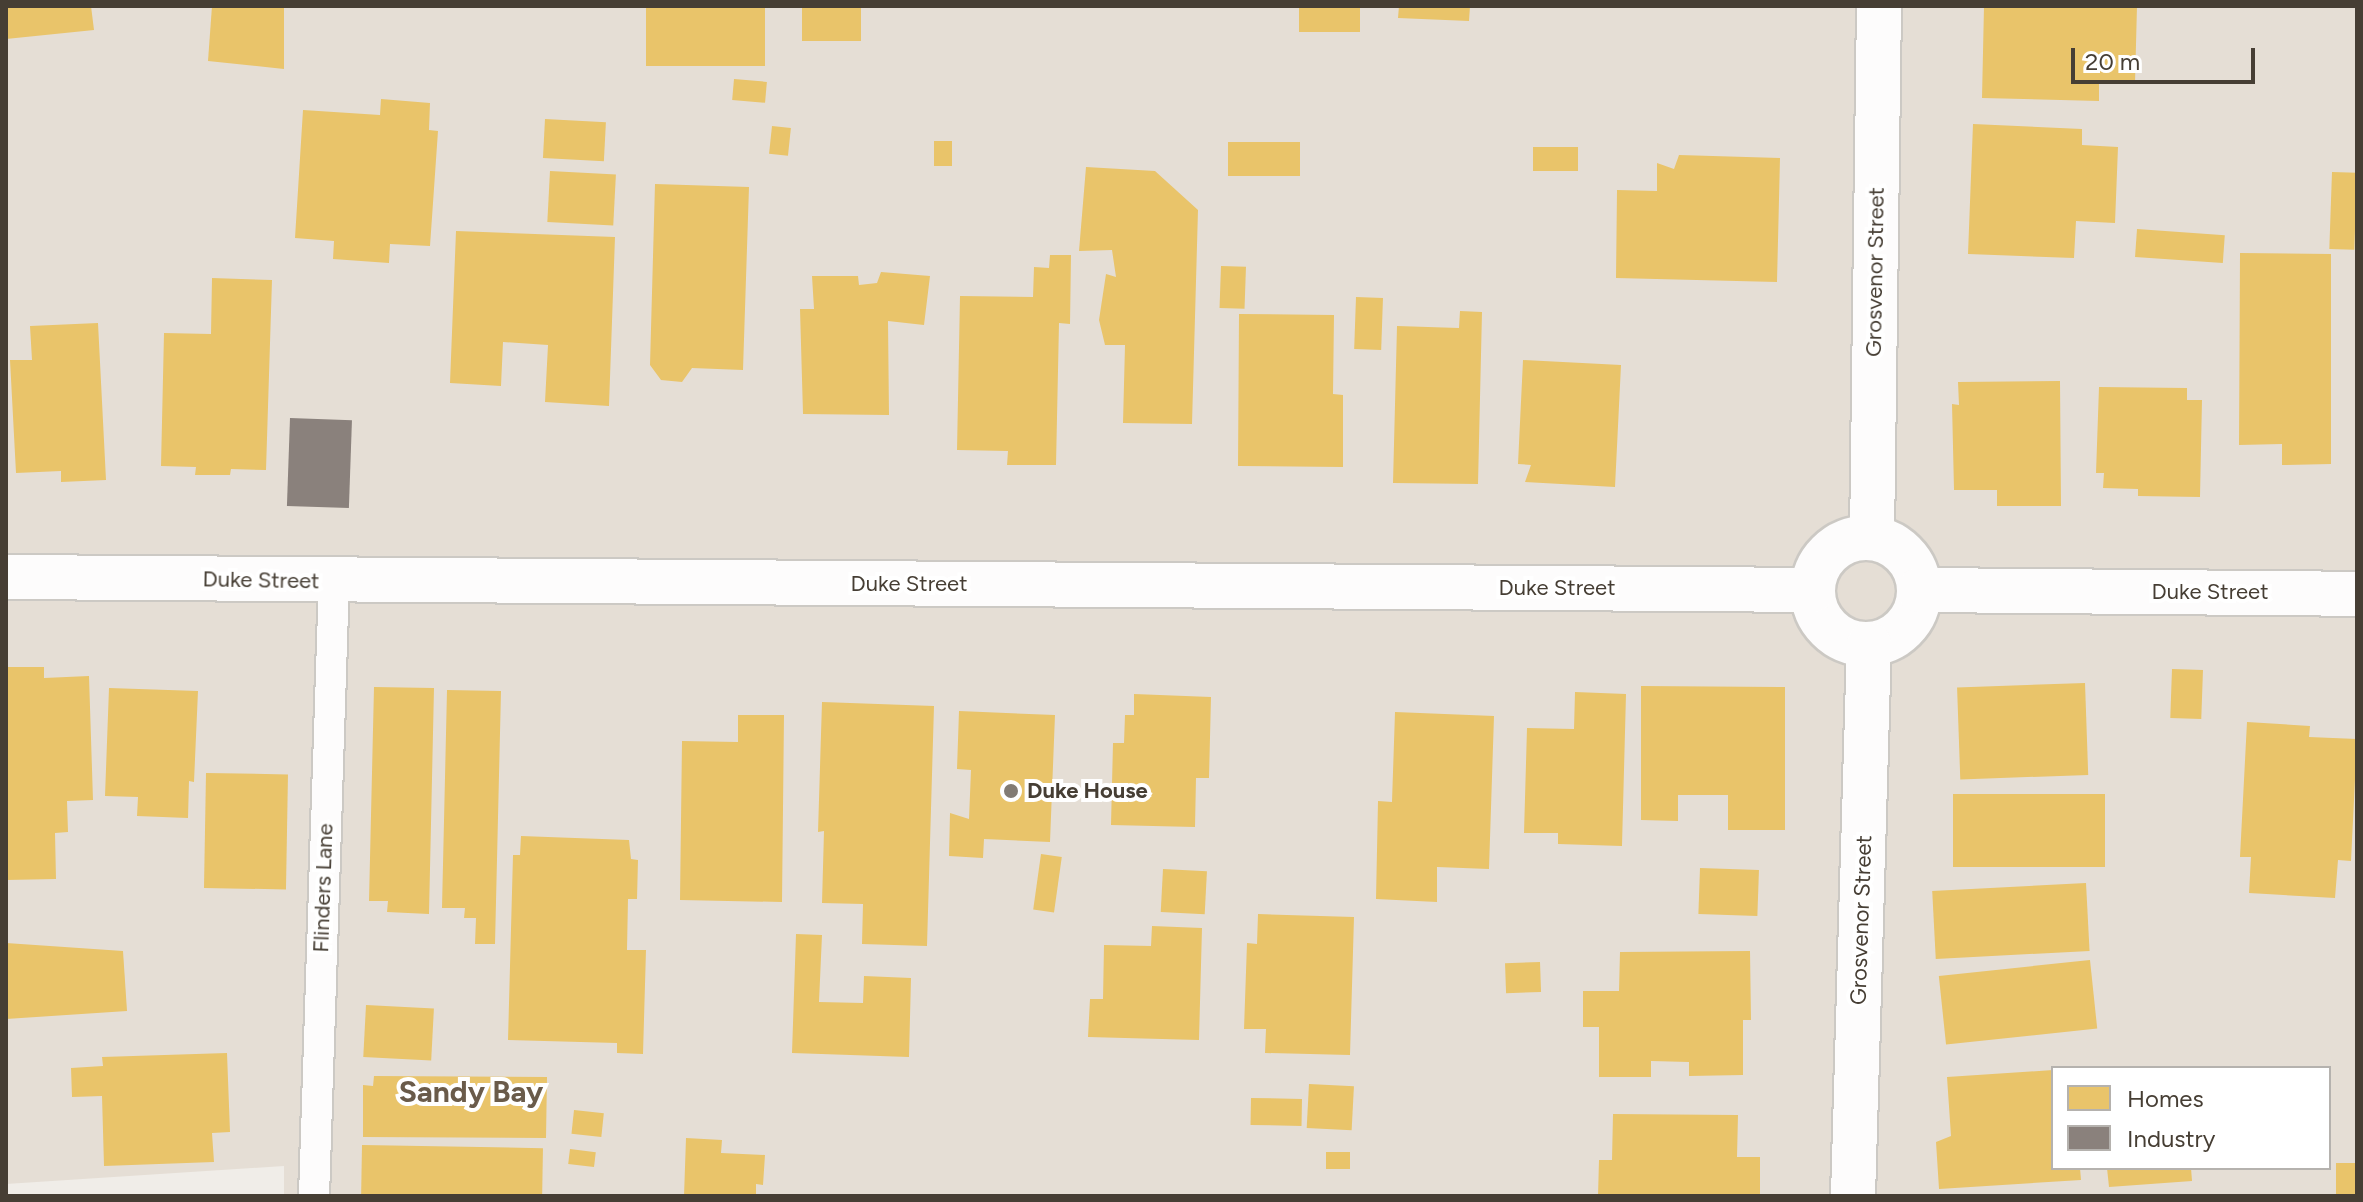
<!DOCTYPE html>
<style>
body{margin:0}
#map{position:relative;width:2363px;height:1202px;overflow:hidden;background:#f0ede8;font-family:Figtree,sans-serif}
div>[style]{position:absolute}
.residential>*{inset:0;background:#e5ded5}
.homes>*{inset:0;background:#e9c46a;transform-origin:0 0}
.industry>*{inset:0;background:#8a817c;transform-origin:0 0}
.roads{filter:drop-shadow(2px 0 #ccc9c4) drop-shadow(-2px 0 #ccc9c4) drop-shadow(0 2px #ccc9c4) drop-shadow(0 -2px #ccc9c4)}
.lane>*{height:30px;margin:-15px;padding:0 15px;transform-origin:15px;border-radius:15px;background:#fdfcfc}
.street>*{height:44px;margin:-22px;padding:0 22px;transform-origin:22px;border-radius:22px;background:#fdfcfc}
.street>.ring{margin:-22px;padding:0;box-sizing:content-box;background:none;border:44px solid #fdfcfc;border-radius:50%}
.dots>*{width:22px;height:22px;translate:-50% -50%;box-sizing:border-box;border:4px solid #fff;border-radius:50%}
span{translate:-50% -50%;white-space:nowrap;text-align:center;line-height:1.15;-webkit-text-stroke:8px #fff;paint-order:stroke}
.street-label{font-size:22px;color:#463e34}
.poi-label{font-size:22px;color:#463e34;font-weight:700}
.left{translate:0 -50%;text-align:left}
.district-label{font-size:30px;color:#6a5b4a;font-weight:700}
.frame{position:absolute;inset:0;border:8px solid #463e34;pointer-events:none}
.legend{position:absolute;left:2051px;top:1066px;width:280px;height:104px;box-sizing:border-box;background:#fff;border:2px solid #b5b2ae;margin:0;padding:10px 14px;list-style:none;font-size:24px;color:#463e34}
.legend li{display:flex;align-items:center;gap:16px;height:40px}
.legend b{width:40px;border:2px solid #b5b2ae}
.scale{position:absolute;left:2071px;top:48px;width:184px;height:36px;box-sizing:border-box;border:4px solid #463e34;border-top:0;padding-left:10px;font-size:24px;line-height:28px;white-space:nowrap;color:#463e34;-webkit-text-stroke:6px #fff;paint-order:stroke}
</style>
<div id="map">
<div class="residential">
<i style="clip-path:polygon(evenodd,6px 6px,2357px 6px,2357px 1196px,284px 1196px,284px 1166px,6px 1184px,6px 6px,2053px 1068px,2329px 1068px,2329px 1168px,2053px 1168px,2053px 1068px)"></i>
</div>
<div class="homes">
<i style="clip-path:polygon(6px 6px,91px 6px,94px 30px,6px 39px)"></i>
<i style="clip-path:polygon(212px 6px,284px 6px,284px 69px,208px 61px)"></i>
<i style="left:646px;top:6px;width:119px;height:60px"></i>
<i style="left:802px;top:6px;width:59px;height:35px"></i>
<i style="left:1299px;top:6px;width:61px;height:26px"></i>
<i style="clip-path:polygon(1399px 6px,1470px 6px,1469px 21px,1398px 18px)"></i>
<i style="clip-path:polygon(1984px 6px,2137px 6px,2135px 83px,2099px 82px,2099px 101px,1982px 98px)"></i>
<i style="left:734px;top:79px;width:33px;height:21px;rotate:5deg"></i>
<i style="clip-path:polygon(381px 99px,430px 103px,429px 130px,438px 131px,430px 246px,390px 244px,389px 263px,333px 259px,334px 241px,295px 238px,303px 110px,380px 115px)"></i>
<i style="left:545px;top:119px;width:61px;height:39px;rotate:3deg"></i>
<i style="clip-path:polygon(1973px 124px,2082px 129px,2082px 145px,2118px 147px,2115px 223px,2076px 221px,2074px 258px,1968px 254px)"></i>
<i style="left:772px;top:126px;width:19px;height:28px;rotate:6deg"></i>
<i style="left:934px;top:141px;width:18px;height:25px"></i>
<i style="left:1228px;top:142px;width:72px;height:34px"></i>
<i style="left:1533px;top:147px;width:45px;height:24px"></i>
<i style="clip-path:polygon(1679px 155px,1780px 158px,1777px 282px,1616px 278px,1617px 190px,1657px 191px,1657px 163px,1674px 169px)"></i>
<i style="clip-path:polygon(1086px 167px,1155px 171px,1198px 210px,1192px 424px,1123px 423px,1125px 345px,1105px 345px,1099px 320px,1106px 274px,1116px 277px,1112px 250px,1079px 251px)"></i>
<i style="left:550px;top:171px;width:66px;height:51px;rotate:3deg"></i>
<i style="left:2332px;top:172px;width:25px;height:77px;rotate:2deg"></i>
<i style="clip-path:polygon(655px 184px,749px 187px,743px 370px,692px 368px,682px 382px,661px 380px,650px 365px)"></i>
<i style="left:2137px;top:229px;width:88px;height:28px;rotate:4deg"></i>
<i style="clip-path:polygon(456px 231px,615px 237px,609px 406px,545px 402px,548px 345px,503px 342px,501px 386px,450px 383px)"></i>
<i style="clip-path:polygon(2240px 253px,2331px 254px,2331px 464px,2282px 465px,2282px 444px,2239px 445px)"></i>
<i style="clip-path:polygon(1050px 255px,1071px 255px,1070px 324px,1059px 323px,1056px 465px,1007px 465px,1008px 451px,957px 450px,960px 296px,1033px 297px,1034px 267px,1049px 268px)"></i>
<i style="left:1221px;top:266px;width:25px;height:42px;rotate:2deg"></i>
<i style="clip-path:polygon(881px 272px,930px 276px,924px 325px,888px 321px,889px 415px,803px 414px,800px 309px,814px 309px,812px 276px,858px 276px,859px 285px,877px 283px)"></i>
<i style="clip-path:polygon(212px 278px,272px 280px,266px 470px,231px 469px,230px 475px,195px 475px,196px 467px,161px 466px,164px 333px,211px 334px)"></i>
<i style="left:1356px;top:297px;width:27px;height:52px;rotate:2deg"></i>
<i style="clip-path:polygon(1460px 311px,1482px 312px,1478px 484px,1393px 483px,1397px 326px,1459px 328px)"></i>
<i style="clip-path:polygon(1239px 314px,1334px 315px,1333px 394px,1343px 395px,1343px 467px,1238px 466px)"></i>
<i style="clip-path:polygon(98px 323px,106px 480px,61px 482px,61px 471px,16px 473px,10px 360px,32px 360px,30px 326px)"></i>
<i style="clip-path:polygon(1523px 360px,1621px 365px,1615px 487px,1525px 482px,1531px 465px,1518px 464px)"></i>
<i style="clip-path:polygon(2060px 381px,2061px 506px,1997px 506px,1997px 490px,1954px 490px,1952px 404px,1959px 405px,1958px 382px)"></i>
<i style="clip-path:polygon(2099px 387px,2187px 388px,2187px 400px,2202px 400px,2200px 497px,2138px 496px,2138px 489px,2103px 488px,2104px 473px,2096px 473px)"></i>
<i style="clip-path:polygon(6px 667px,44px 667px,44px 678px,89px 676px,93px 800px,67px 801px,68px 832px,55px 833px,56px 879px,6px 880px)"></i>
<i style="left:2172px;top:669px;width:31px;height:49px;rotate:2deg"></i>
<i style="left:2085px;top:683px;width:92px;height:128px;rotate:88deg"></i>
<i style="clip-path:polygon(1641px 686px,1785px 687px,1785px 830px,1728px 830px,1728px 795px,1678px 795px,1678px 821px,1641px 820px)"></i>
<i style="clip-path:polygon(374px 687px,434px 688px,429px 914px,387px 912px,388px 901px,369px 901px)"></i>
<i style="clip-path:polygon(109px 688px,198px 691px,194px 782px,189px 781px,188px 818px,137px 816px,138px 797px,105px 796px)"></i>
<i style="clip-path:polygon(447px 690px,501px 691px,495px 944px,475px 944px,476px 918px,464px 918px,465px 908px,442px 908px)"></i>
<i style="clip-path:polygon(1575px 692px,1626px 694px,1622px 846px,1558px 844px,1558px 833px,1524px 833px,1527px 728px,1574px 729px)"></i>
<i style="clip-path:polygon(1134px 694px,1211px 697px,1209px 778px,1196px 778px,1195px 827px,1111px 825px,1113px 743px,1124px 743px,1125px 715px,1134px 715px)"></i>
<i style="clip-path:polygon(822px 702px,934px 706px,927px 946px,862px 944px,863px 904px,822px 903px,824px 831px,818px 832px)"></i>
<i style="clip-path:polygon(959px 711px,1055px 715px,1050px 842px,984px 839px,983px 858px,949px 856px,950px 813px,969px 819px,971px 770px,957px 769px)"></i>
<i style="clip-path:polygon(1395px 712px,1494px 716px,1489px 869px,1437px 867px,1437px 902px,1376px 899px,1378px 801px,1392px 802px)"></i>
<i style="clip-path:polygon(738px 715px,784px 715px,782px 902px,680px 900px,682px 741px,738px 742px)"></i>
<i style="clip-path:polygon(2247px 722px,2310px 726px,2309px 737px,2357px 739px,2351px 861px,2338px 860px,2335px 898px,2249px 893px,2251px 857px,2240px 857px)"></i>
<i style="left:206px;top:773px;width:82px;height:115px;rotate:1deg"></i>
<i style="left:1953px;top:794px;width:152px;height:73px"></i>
<i style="clip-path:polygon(521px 836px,629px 840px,631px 859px,638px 860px,637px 899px,628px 899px,627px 950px,646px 950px,643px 1054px,617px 1053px,617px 1043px,508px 1040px,513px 855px,520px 855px)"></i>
<i style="left:1041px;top:854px;width:21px;height:56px;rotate:8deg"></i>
<i style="left:1700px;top:868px;width:59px;height:46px;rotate:2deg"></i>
<i style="left:1163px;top:869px;width:44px;height:43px;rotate:3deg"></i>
<i style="left:2086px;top:883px;width:68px;height:154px;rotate:87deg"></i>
<i style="clip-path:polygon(1258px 914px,1354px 917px,1350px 1055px,1265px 1053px,1266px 1029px,1244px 1029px,1247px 943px,1257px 944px)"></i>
<i style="clip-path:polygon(1152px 926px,1202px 928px,1199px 1040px,1088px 1037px,1090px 999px,1103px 999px,1104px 945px,1151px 946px)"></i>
<i style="clip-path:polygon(796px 934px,822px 935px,819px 1002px,863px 1003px,864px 976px,911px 978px,909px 1057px,792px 1053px)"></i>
<i style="clip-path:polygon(6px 943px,123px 951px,127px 1011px,6px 1019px)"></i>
<i style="clip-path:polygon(1750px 951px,1751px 1020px,1743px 1020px,1743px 1075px,1689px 1076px,1689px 1062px,1651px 1061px,1651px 1077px,1599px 1077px,1599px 1027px,1583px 1027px,1583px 991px,1619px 991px,1620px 952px)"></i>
<i style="left:2090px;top:960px;width:69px;height:152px;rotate:84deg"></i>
<i style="left:1540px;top:962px;width:30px;height:35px;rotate:88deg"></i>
<i style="left:366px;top:1005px;width:68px;height:52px;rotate:3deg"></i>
<i style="clip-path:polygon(227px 1053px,230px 1132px,212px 1133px,214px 1162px,104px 1166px,102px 1096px,72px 1097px,71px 1068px,103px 1066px,102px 1057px)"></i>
<i style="clip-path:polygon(2053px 1070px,2053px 1168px,2080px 1168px,2081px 1180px,1939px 1189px,1936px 1142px,1951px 1136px,1947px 1077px)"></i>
<i style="clip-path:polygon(374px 1076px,547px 1077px,546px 1138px,363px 1137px,363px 1085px,373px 1086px)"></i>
<i style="left:1309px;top:1084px;width:45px;height:44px;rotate:3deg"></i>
<i style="left:1251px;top:1098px;width:51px;height:27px;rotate:1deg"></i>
<i style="left:574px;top:1110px;width:30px;height:24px;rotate:6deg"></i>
<i style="clip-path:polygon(1613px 1114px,1738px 1115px,1737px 1157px,1760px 1157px,1760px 1196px,1598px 1196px,1599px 1160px,1612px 1160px)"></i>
<i style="clip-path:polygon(686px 1138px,722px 1140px,721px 1153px,765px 1155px,763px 1185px,756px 1184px,756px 1196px,684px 1196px)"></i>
<i style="left:362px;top:1145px;width:181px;height:51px;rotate:1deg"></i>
<i style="left:570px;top:1149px;width:26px;height:15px;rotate:7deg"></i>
<i style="left:1326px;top:1152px;width:24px;height:17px"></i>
<i style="left:2336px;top:1163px;width:21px;height:33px"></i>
<i style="clip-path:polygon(2107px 1168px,2191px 1168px,2192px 1181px,2109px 1187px)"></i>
</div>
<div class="industry">
<i style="left:290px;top:418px;width:62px;height:88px;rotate:2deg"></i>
</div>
<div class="roads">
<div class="lane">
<i style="left:314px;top:1196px;width:615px;rotate:-88.14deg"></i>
</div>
<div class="street">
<i style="left:1872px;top:538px;width:532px;rotate:-89.25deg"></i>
<i class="ring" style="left:1813px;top:538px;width:62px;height:62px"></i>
<i style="left:6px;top:577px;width:1807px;rotate:0.41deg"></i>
<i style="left:1919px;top:590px;width:438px;rotate:0.5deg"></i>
<i style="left:1853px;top:1196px;width:552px;rotate:-88.34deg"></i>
</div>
</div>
<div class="dots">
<i style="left:1011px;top:791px;background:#827b73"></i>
</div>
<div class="street-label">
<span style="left:1875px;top:272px;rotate:-89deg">Grosvenor Street</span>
<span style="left:261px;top:580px;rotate:1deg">Duke Street</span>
<span style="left:909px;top:584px">Duke Street</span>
<span style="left:1557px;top:588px">Duke Street</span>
<span style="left:2210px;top:592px">Duke Street</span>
<span style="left:323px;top:888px;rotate:-88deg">Flinders Lane</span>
<span style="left:1861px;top:920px;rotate:-88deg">Grosvenor Street</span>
</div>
<div class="poi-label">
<span class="left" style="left:1027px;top:791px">Duke House</span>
</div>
<div class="district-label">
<span style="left:471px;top:1092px">Sandy Bay</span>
</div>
<div class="frame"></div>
<ul class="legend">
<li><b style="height:22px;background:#e9c46a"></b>Homes</li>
<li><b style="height:22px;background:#8a817c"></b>Industry</li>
</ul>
<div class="scale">20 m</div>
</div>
